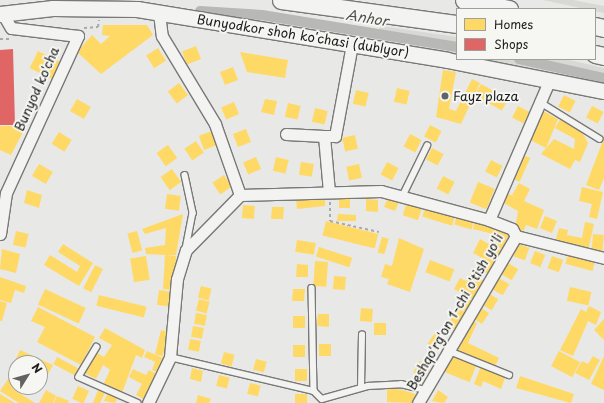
<!DOCTYPE html>
<meta charset="utf-8">
<style>
body{margin:0}
#map{position:relative;width:604px;height:403px;overflow:hidden;background:#e8e8e6;font-family:"Playpen Sans",sans-serif}
div>[style]{position:absolute}
.built>*{inset:0;background:#d8d8d5}
.homes>*{inset:0;background:#ffd966;transform-origin:0 0}
.shops>*{inset:0;background:#e06666}
.canal>*{height:10px;margin:-5px;padding:0 5px;transform-origin:5px;border-radius:5px;background:#b8b8b6}
.path>*{height:2px;margin-top:-1px;transform-origin:0;background:repeating-linear-gradient(90deg,#a9a9a8 0 3px,transparent 0 6px)}
.roads{filter:drop-shadow(1px 0 #787877) drop-shadow(-1px 0 #787877) drop-shadow(0 1px #787877) drop-shadow(0 -1px #787877)}
.lane>*{height:5.5px;margin:-2.75px;padding:0 2.75px;transform-origin:2.75px;border-radius:2.75px;background:#f3f3f1}
.street>*{height:11px;margin:-5.5px;padding:0 5.5px;transform-origin:5.5px;border-radius:5.5px;background:#f3f3f1}
.secondary>*{height:15px;margin:-7.5px;padding:0 7.5px;transform-origin:7.5px;border-radius:7.5px;background:#f3f3f1}
.primary>*{height:17px;margin:-8.5px;padding:0 8.5px;transform-origin:8.5px;border-radius:8.5px;background:#f3f3f1}
.dots>*{width:11px;height:11px;translate:-50% -50%;box-sizing:border-box;border:2px solid #f6f6f2;border-radius:50%}
span{translate:-50% -50%;white-space:nowrap;text-align:center;line-height:1.15;-webkit-text-stroke:4px #f6f6f2;paint-order:stroke}
.street-label{font-size:13px;color:#1c1c1c}
.poi-label{font-size:13px;color:#1c1c1c}
.left{translate:0 -50%;text-align:left}
.water-label{font-size:14px;color:#525251;font-style:italic}
.legend{position:absolute;left:456px;top:8px;width:140px;height:52px;box-sizing:border-box;background:#f6f6f2;border:1px solid #9f9f9c;margin:0;padding:5px 7px;list-style:none;font-size:12px;color:#1c1c1c}
.legend li{display:flex;align-items:center;gap:8px;height:20px}
.legend b{width:20px;border:1px solid #9f9f9c}
.north{position:absolute;left:8px;top:355px;width:40px;height:40px;box-sizing:border-box;background:#f6f6f2;border:1px solid #9f9f9c;border-radius:50%;rotate:53deg;font-size:11px;font-weight:700;line-height:16px;text-align:center;color:#1c1c1c}
.north::after{content:'';display:block;margin:auto;width:14px;height:18px;background:#636363;clip-path:polygon(50% 0,100% 100%,50% 72%,0 100%)}
</style>
<div id="map">
<div class="built">
<i style="clip-path:polygon(543px 0,573px 0,604px 6px,604px 13px)"></i>
<i style="clip-path:polygon(213px 13px,376px 33px,381px 26px,457px 37px,457px 55px)"></i>
<i style="clip-path:polygon(478px 59px,565px 59px,604px 68px,604px 84px)"></i>
</div>
<div class="homes">
<i style="clip-path:polygon(103px 25px,147px 25px,153px 35px,101px 74px,77px 52px,92px 35px,101px 44px,110px 36px,102px 35px)"></i>
<i style="left:196px;top:46px;width:14px;height:15px;rotate:69deg"></i>
<i style="left:158px;top:48px;width:15px;height:14px;rotate:58deg"></i>
<i style="left:38px;top:51px;width:25px;height:19px;rotate:26deg"></i>
<i style="clip-path:polygon(240px 52px,288px 60px,285px 78px,247px 72px)"></i>
<i style="left:233px;top:67px;width:14px;height:14px;rotate:69deg"></i>
<i style="clip-path:polygon(443px 70px,456px 72px,449px 109px,456px 111px,472px 79px,480px 83px,461px 124px,436px 117px)"></i>
<i style="left:179px;top:83px;width:15px;height:14px;rotate:53deg"></i>
<i style="left:481px;top:84px;width:31px;height:13px;rotate:29deg"></i>
<i style="left:397px;top:88px;width:13px;height:14px;rotate:13deg"></i>
<i style="left:356px;top:90px;width:13px;height:14px;rotate:13deg"></i>
<i style="left:564px;top:95px;width:13px;height:13px;rotate:27deg"></i>
<i style="left:77px;top:99px;width:16px;height:14px;rotate:30deg"></i>
<i style="clip-path:polygon(265px 99px,277px 101px,274px 115px,261px 112px)"></i>
<i style="left:234px;top:102px;width:13px;height:14px;rotate:67deg"></i>
<i style="left:288px;top:103px;width:13px;height:14px;rotate:13deg"></i>
<i style="left:518px;top:106px;width:13px;height:13px;rotate:27deg"></i>
<i style="left:592px;top:106px;width:13px;height:13px;rotate:27deg"></i>
<i style="left:315px;top:108px;width:13px;height:14px;rotate:13deg"></i>
<i style="clip-path:polygon(543px 111px,558px 119px,546px 148px,528px 139px)"></i>
<i style="clip-path:polygon(561px 118px,581px 130px,588px 143px,580px 162px,575px 160px,570px 169px,541px 154px,554px 139px,574px 149px,575px 139px,555px 128px)"></i>
<i style="left:430px;top:125px;width:13px;height:13px;rotate:27deg"></i>
<i style="clip-path:polygon(0 126px,16px 126px,24px 130px,11px 155px,0 150px)"></i>
<i style="left:246px;top:129px;width:14px;height:14px;rotate:69deg"></i>
<i style="left:212px;top:131px;width:15px;height:14px;rotate:70deg"></i>
<i style="left:59px;top:132px;width:15px;height:14px;rotate:32deg"></i>
<i style="left:410px;top:134px;width:13px;height:14px;rotate:27deg"></i>
<i style="left:355px;top:135px;width:14px;height:13px;rotate:78deg"></i>
<i style="clip-path:polygon(604px 138px,604px 178px,599px 190px,586px 185px)"></i>
<i style="left:196px;top:141px;width:14px;height:14px;rotate:56deg"></i>
<i style="left:168px;top:145px;width:16px;height:14px;rotate:55deg"></i>
<i style="left:432px;top:148px;width:13px;height:13px;rotate:27deg"></i>
<i style="left:521px;top:154px;width:10px;height:26px;rotate:24deg"></i>
<i style="left:256px;top:157px;width:13px;height:14px;rotate:67deg"></i>
<i style="left:276px;top:157px;width:13px;height:14px;rotate:13deg"></i>
<i style="left:491px;top:160px;width:13px;height:13px;rotate:27deg"></i>
<i style="left:301px;top:162px;width:13px;height:13px;rotate:9deg"></i>
<i style="left:387px;top:162px;width:13px;height:14px;rotate:27deg"></i>
<i style="left:39px;top:164px;width:16px;height:14px;rotate:30deg"></i>
<i style="left:359px;top:164px;width:14px;height:13px;rotate:78deg"></i>
<i style="left:172px;top:169px;width:16px;height:14px;rotate:55deg"></i>
<i style="left:224px;top:175px;width:14px;height:14px;rotate:56deg"></i>
<i style="left:443px;top:176px;width:13px;height:14px;rotate:27deg"></i>
<i style="left:478px;top:182px;width:18px;height:22px;rotate:22deg"></i>
<i style="clip-path:polygon(519px 183px,530px 189px,524px 201px,544px 210px,537px 229px,526px 225px,522px 234px,515px 229px,518px 211px,500px 201px,505px 192px,517px 198px,512px 195px)"></i>
<i style="clip-path:polygon(582px 187px,603px 192px,597px 219px,589px 217px,592px 204px,579px 201px)"></i>
<i style="clip-path:polygon(27px 190px,42px 195px,39px 208px,24px 203px)"></i>
<i style="left:167px;top:194px;width:14px;height:15px;rotate:8deg"></i>
<i style="left:339px;top:196px;width:11px;height:12px"></i>
<i style="clip-path:polygon(389px 196px,400px 200px,395px 211px,384px 207px)"></i>
<i style="clip-path:polygon(325px 198px,325px 206px,297px 209px,296px 200px)"></i>
<i style="clip-path:polygon(366px 199px,378px 200px,378px 212px,366px 211px)"></i>
<i style="left:407px;top:202px;width:16px;height:14px;rotate:18deg"></i>
<i style="left:243px;top:205px;width:12px;height:13px;rotate:5deg"></i>
<i style="clip-path:polygon(272px 207px,284px 207px,283px 219px,271px 219px)"></i>
<i style="left:425px;top:208px;width:31px;height:9px;rotate:17deg"></i>
<i style="clip-path:polygon(183px 214px,176px 255px,166px 255px,176px 256px,174px 290px,163px 289px,165px 255px,146px 254px,145px 248px,165px 245px,166px 228px,145px 234px,142px 229px)"></i>
<i style="clip-path:polygon(338px 214px,356px 215px,356px 221px,337px 221px)"></i>
<i style="left:457px;top:215px;width:18px;height:10px;rotate:16deg"></i>
<i style="left:545px;top:216px;width:13px;height:13px;rotate:23deg"></i>
<i style="clip-path:polygon(475px 220px,510px 232px,502px 249px,493px 244px,497px 237px,493px 234px,473px 229px)"></i>
<i style="left:326px;top:221px;width:54px;height:15px;rotate:14deg"></i>
<i style="clip-path:polygon(585px 222px,594px 224px,588px 251px,555px 243px,559px 228px,568px 230px,567px 235px,582px 238px)"></i>
<i style="left:16px;top:231px;width:13px;height:14px;rotate:13deg"></i>
<i style="left:137px;top:231px;width:20px;height:10px;rotate:75deg"></i>
<i style="left:593px;top:234px;width:11px;height:18px;rotate:5deg"></i>
<i style="left:382px;top:237px;width:7px;height:16px;rotate:16deg"></i>
<i style="clip-path:polygon(399px 238px,424px 249px,410px 292px,387px 284px,389px 279px,381px 277px,385px 264px,392px 266px)"></i>
<i style="clip-path:polygon(480px 239px,501px 251px,490px 275px,479px 269px,484px 259px,473px 253px)"></i>
<i style="left:297px;top:240px;width:19px;height:12px;rotate:9deg"></i>
<i style="clip-path:polygon(63px 244px,93px 263px,79px 286px,44px 265px,50px 255px,77px 272px,80px 266px,58px 252px)"></i>
<i style="left:518px;top:244px;width:12px;height:13px;rotate:20deg"></i>
<i style="left:319px;top:247px;width:35px;height:10px;rotate:18deg"></i>
<i style="clip-path:polygon(2px 249px,20px 254px,16px 273px,0 269px)"></i>
<i style="left:535px;top:251px;width:11px;height:13px;rotate:22deg"></i>
<i style="left:568px;top:254px;width:28px;height:10px;rotate:15deg"></i>
<i style="left:146px;top:256px;width:24px;height:16px;rotate:81deg"></i>
<i style="left:552px;top:256px;width:12px;height:13px;rotate:20deg"></i>
<i style="left:430px;top:260px;width:26px;height:13px;rotate:21deg"></i>
<i style="left:315px;top:261px;width:13px;height:25px;rotate:4deg"></i>
<i style="left:508px;top:263px;width:12px;height:13px;rotate:31deg"></i>
<i style="clip-path:polygon(297px 264px,308px 265px,308px 277px,296px 277px)"></i>
<i style="left:95px;top:265px;width:9px;height:26px;rotate:27deg"></i>
<i style="clip-path:polygon(470px 273px,484px 281px,474px 300px,454px 289px,460px 278px,466px 281px)"></i>
<i style="left:334px;top:276px;width:12px;height:13px;rotate:5deg"></i>
<i style="clip-path:polygon(0 277px,26px 286px,24px 293px,15px 290px,11px 303px,0 300px)"></i>
<i style="left:499px;top:278px;width:12px;height:13px;rotate:31deg"></i>
<i style="left:201px;top:286px;width:11px;height:12px;rotate:15deg"></i>
<i style="left:570px;top:287px;width:22px;height:14px;rotate:13deg"></i>
<i style="left:45px;top:289px;width:45px;height:17px;rotate:25deg"></i>
<i style="clip-path:polygon(293px 289px,305px 289px,304px 301px,292px 301px)"></i>
<i style="left:159px;top:290px;width:14px;height:15px;rotate:8deg"></i>
<i style="left:488px;top:293px;width:12px;height:13px;rotate:31deg"></i>
<i style="left:99px;top:295px;width:49px;height:11px;rotate:14deg"></i>
<i style="left:465px;top:297px;width:9px;height:12px;rotate:32deg"></i>
<i style="left:199px;top:299px;width:11px;height:12px;rotate:15deg"></i>
<i style="clip-path:polygon(0 301px,7px 303px,2px 321px,0 321px)"></i>
<i style="clip-path:polygon(589px 306px,601px 312px,596px 325px,588px 321px,573px 356px,560px 350px,581px 309px,586px 312px)"></i>
<i style="clip-path:polygon(38px 307px,95px 337px,81px 365px,37px 342px,45px 327px,31px 321px)"></i>
<i style="left:480px;top:307px;width:11px;height:13px;rotate:34deg"></i>
<i style="left:361px;top:308px;width:12px;height:13px;rotate:5deg"></i>
<i style="left:458px;top:308px;width:9px;height:20px;rotate:32deg"></i>
<i style="left:196px;top:313px;width:11px;height:11px;rotate:10deg"></i>
<i style="clip-path:polygon(318px 314px,329px 314px,329px 327px,317px 326px)"></i>
<i style="left:293px;top:316px;width:12px;height:12px"></i>
<i style="clip-path:polygon(469px 319px,477px 323px,468px 343px,499px 358px,494px 368px,455px 348px)"></i>
<i style="clip-path:polygon(604px 319px,604px 340px,594px 330px)"></i>
<i style="left:374px;top:323px;width:12px;height:12px"></i>
<i style="left:193px;top:326px;width:11px;height:11px;rotate:10deg"></i>
<i style="clip-path:polygon(105px 328px,145px 350px,142px 358px,136px 355px,122px 393px,103px 385px,110px 370px,103px 365px,96px 379px,84px 373px,95px 352px,104px 357px,112px 345px,99px 338px)"></i>
<i style="left:161px;top:330px;width:8px;height:25px;rotate:14deg"></i>
<i style="left:435px;top:333px;width:12px;height:13px;rotate:35deg"></i>
<i style="left:190px;top:339px;width:11px;height:11px;rotate:10deg"></i>
<i style="left:319px;top:344px;width:12px;height:12px"></i>
<i style="left:293px;top:345px;width:12px;height:12px"></i>
<i style="clip-path:polygon(20px 350px,53px 365px,48px 374px,40px 370px,40px 363px,13px 365px)"></i>
<i style="clip-path:polygon(147px 351px,165px 359px,159px 373px,152px 370px,155px 362px,144px 357px)"></i>
<i style="left:559px;top:351px;width:24px;height:17px;rotate:28deg"></i>
<i style="left:224px;top:352px;width:11px;height:12px;rotate:15deg"></i>
<i style="left:448px;top:353px;width:31px;height:19px;rotate:22deg"></i>
<i style="clip-path:polygon(593px 356px,600px 360px,589px 380px,575px 373px,582px 361px,588px 364px)"></i>
<i style="clip-path:polygon(604px 356px,604px 390px,591px 384px)"></i>
<i style="left:57px;top:357px;width:24px;height:8px;rotate:28deg"></i>
<i style="left:256px;top:359px;width:11px;height:11px;rotate:15deg"></i>
<i style="left:420px;top:361px;width:12px;height:13px;rotate:31deg"></i>
<i style="clip-path:polygon(481px 366px,506px 375px,501px 389px,483px 381px,481px 387px,474px 384px)"></i>
<i style="clip-path:polygon(192px 368px,203px 371px,201px 382px,190px 379px)"></i>
<i style="clip-path:polygon(133px 369px,146px 375px,149px 370px,158px 375px,145px 400px,136px 395px,142px 384px,129px 377px)"></i>
<i style="left:295px;top:369px;width:12px;height:12px"></i>
<i style="clip-path:polygon(14px 370px,13px 389px,35px 403px,19px 403px,0 391px)"></i>
<i style="left:219px;top:375px;width:11px;height:11px;rotate:15deg"></i>
<i style="clip-path:polygon(520px 376px,574px 394px,571px 403px,516px 388px)"></i>
<i style="left:250px;top:383px;width:11px;height:11px;rotate:15deg"></i>
<i style="left:78px;top:386px;width:12px;height:14px;rotate:24deg"></i>
<i style="clip-path:polygon(387px 388px,403px 390px,418px 395px,414px 403px,387px 402px)"></i>
<i style="clip-path:polygon(46px 390px,56px 396px,53px 403px,39px 403px)"></i>
<i style="clip-path:polygon(98px 390px,105px 393px,100px 403px,93px 403px)"></i>
<i style="clip-path:polygon(438px 390px,448px 397px,444px 403px,432px 401px)"></i>
<i style="clip-path:polygon(108px 392px,118px 396px,115px 403px,104px 401px)"></i>
<i style="clip-path:polygon(0 394px,15px 403px,0 403px)"></i>
<i style="left:295px;top:394px;width:12px;height:9px"></i>
<i style="clip-path:polygon(198px 395px,211px 399px,209px 403px,196px 403px)"></i>
<i style="clip-path:polygon(57px 396px,69px 401px,68px 403px,54px 403px)"></i>
</div>
<div class="shops">
<i style="clip-path:polygon(13px 49px,15px 125px,0 125px,0 50px)"></i>
</div>
<div class="canal">
<i style="left:200px;top:11px;width:62px;rotate:3.7deg"></i>
<i style="left:262px;top:15px;width:198px;rotate:9.3deg"></i>
<i style="left:519px;top:59px;width:87px;rotate:12.6deg"></i>
</div>
<div class="path">
<i style="left:84px;top:28px;width:14px;rotate:-4deg"></i>
<i style="left:98px;top:27px;width:7px;rotate:-82deg"></i>
<i style="left:0;top:39px;width:9px"></i>
<i style="left:330px;top:202px;width:19px;rotate:90deg"></i>
<i style="left:330px;top:221px;width:50px;rotate:12.7deg"></i>
</div>
<div class="roads">
<div class="lane">
<i style="left:540px;top:102px;width:70px;rotate:31.7deg"></i>
<i style="left:185px;top:175px;width:39px;rotate:78deg"></i>
<i style="left:193px;top:213px;width:36px;rotate:101deg"></i>
<i style="left:402px;top:197px;width:57px;rotate:-63.9deg"></i>
<i style="left:312px;top:288px;width:103px;rotate:88.9deg"></i>
<i style="left:314px;top:391px;width:11px;rotate:45deg"></i>
<i style="left:322px;top:399px;width:48px;rotate:-15.8deg"></i>
<i style="left:368px;top:386px;width:33px;rotate:-3deg"></i>
<i style="left:401px;top:384px;width:25px;rotate:14deg"></i>
<i style="left:97px;top:347px;width:35px;rotate:121deg"></i>
<i style="left:79px;top:377px;width:64px;rotate:23.8deg"></i>
<i style="left:447px;top:350px;width:67px;rotate:22deg"></i>
<i style="left:170px;top:357px;width:148px;rotate:13.3deg"></i>
<i style="left:361px;top:387px;width:52px;rotate:-88.9deg"></i>
</div>
<div class="street">
<i style="left:159px;top:13px;width:23px;rotate:83deg"></i>
<i style="left:162px;top:36px;width:103px;rotate:58.9deg"></i>
<i style="left:215px;top:124px;width:75px;rotate:70.6deg"></i>
<i style="left:286px;top:134px;width:38px;rotate:3deg"></i>
<i style="left:329px;top:192px;width:56px;rotate:-95.1deg"></i>
<i style="left:324px;top:136px;width:11px"></i>
<i style="left:335px;top:136px;width:94px;rotate:-79.5deg"></i>
<i style="left:489px;top:220px;width:154px;rotate:-66.6deg"></i>
<i style="left:0;top:234px;width:41px;rotate:-81.7deg"></i>
<i style="left:6px;top:193px;width:173px;rotate:-65.4deg"></i>
<i style="left:78px;top:36px;width:67px;rotate:-173.2deg"></i>
<i style="left:11px;top:28px;width:16px;rotate:-120deg"></i>
<i style="left:148px;top:403px;width:51px;rotate:-64.4deg"></i>
<i style="left:170px;top:357px;width:78px;rotate:-84.9deg"></i>
<i style="left:177px;top:279px;width:30px;rotate:-73deg"></i>
<i style="left:186px;top:250px;width:77px;rotate:-45.5deg"></i>
<i style="left:240px;top:195px;width:141px;rotate:-1.6deg"></i>
<i style="left:381px;top:191px;width:112px;rotate:15deg"></i>
<i style="left:489px;top:220px;width:25px;rotate:21deg"></i>
<i style="left:512px;top:229px;width:8px;rotate:60deg"></i>
<i style="left:516px;top:236px;width:91px;rotate:14deg"></i>
<i style="left:418px;top:403px;width:194px;rotate:-59.6deg"></i>
</div>
<div class="secondary">
<i style="left:0;top:14px;width:53px;rotate:-6.5deg"></i>
<i style="left:53px;top:8px;width:84px;rotate:0.7deg"></i>
<i style="left:137px;top:9px;width:314px;rotate:9.3deg"></i>
<i style="left:447px;top:60px;width:160px;rotate:11.2deg"></i>
</div>
<div class="primary">
<i style="left:281px;top:0;width:178px;rotate:7.8deg"></i>
<i style="left:464px;top:0;width:46px;rotate:11.3deg"></i>
<i style="left:595px;top:26px;width:9px;rotate:13deg"></i>
<i style="left:595px;top:54px;width:9px;rotate:13deg"></i>
</div>
</div>
<div class="dots">
<i style="left:445px;top:96px;background:#636363"></i>
</div>
<div class="street-label">
<span style="left:303px;top:36px;rotate:9deg">Bunyodkor shoh koʻchasi (dublyor)</span>
<span style="left:37px;top:89px;rotate:-66deg">Bunyod ko'cha</span>
<span style="left:455px;top:312px;rotate:-60deg">Beshqo'rg'on 1-chi o'tish yo'li</span>
</div>
<div class="poi-label">
<span class="left" style="left:453px;top:96px">Fayz plaza</span>
</div>
<div class="water-label">
<span style="left:367px;top:18px;rotate:9deg">Anhor</span>
</div>
<ul class="legend">
<li><b style="height:11px;background:#ffd966"></b>Homes</li>
<li><b style="height:11px;background:#e06666"></b>Shops</li>
</ul>
<div class="north">N</div>
</div>
